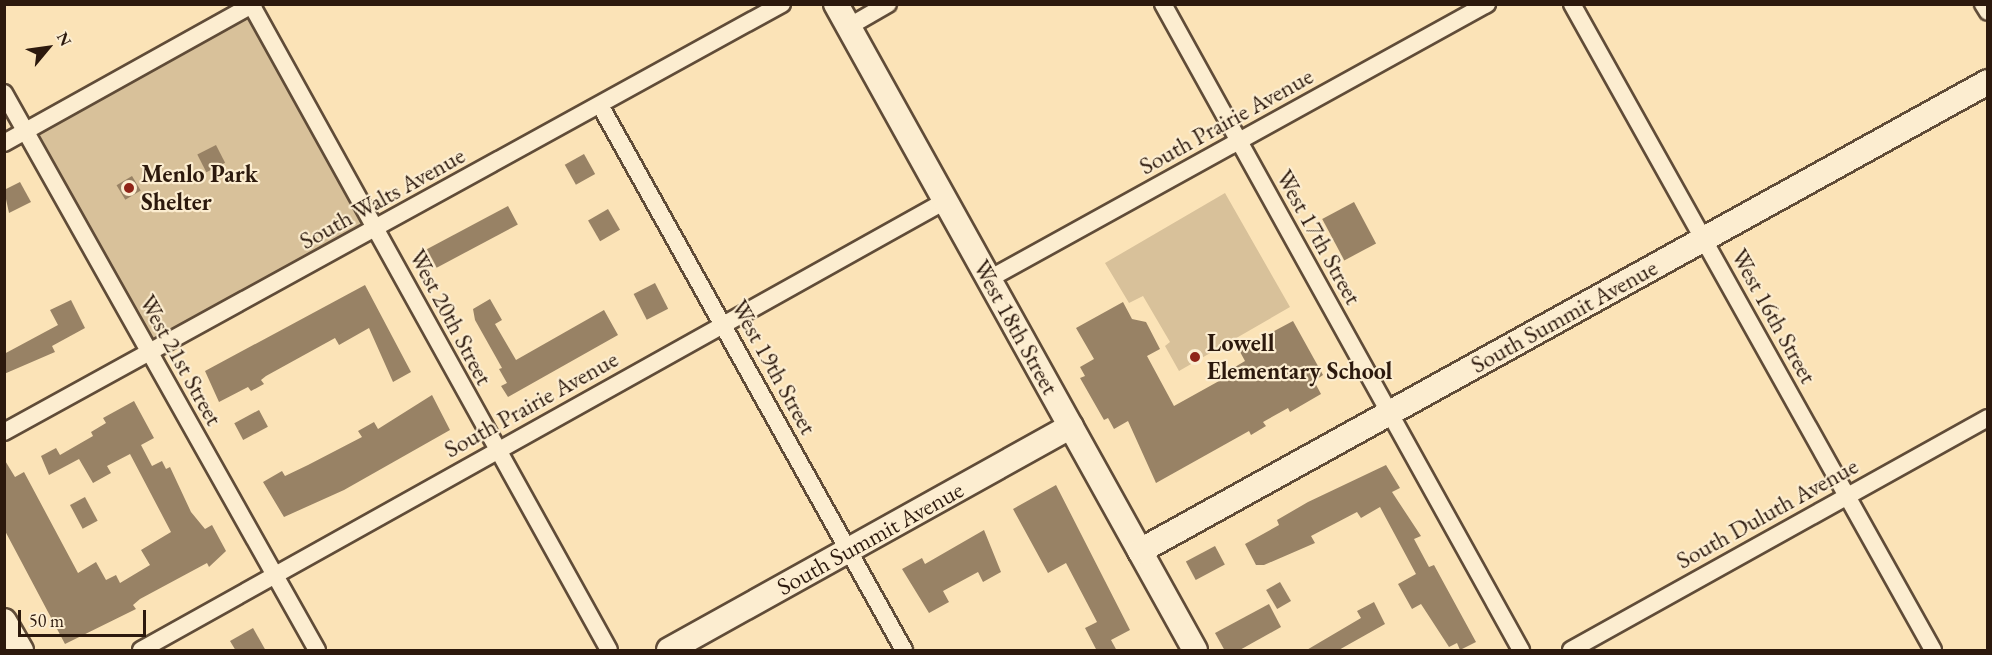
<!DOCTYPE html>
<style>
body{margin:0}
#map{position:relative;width:1992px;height:655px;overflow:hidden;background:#fbe3b7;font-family:"EB Garamond",serif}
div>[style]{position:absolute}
.green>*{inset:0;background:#d8c19a;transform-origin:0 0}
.building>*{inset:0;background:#988265;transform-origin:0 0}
.roads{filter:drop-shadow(2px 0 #604c38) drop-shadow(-2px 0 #604c38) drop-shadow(0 2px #604c38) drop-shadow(0 -2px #604c38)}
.street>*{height:16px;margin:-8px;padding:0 8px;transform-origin:8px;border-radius:8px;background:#fcedd0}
.secondary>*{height:24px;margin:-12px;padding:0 12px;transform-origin:12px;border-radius:12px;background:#fcedd0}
.dots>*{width:16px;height:16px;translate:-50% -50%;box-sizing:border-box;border:3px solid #fcedd0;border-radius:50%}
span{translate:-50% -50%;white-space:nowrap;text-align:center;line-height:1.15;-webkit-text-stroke:4.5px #fcedd0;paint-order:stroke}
.street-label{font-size:24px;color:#2c190d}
.poi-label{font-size:24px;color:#2c190d;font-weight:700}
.left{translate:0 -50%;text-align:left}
.frame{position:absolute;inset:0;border:6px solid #2c190d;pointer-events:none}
.north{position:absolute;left:18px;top:18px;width:60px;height:60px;-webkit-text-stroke:4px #fcedd0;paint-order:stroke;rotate:61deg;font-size:16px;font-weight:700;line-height:24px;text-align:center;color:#2c190d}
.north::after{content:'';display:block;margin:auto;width:21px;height:27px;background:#2c190d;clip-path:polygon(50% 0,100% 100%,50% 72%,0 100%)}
.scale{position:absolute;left:18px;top:610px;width:128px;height:27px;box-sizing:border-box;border:3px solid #2c190d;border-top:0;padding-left:8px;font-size:18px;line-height:21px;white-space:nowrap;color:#2c190d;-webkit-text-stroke:4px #fcedd0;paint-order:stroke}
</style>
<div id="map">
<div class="green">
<i style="left:252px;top:6px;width:255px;height:258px;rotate:61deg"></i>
<i style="clip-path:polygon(1225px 193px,1290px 307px,1179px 371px,1165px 346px,1170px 342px,1143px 296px,1129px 303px,1105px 263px)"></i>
</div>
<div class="building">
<i style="left:216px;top:145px;width:20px;height:21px;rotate:63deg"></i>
<i style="left:584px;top:154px;width:23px;height:22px;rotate:61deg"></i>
<i style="left:132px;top:176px;width:17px;height:18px;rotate:59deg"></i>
<i style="clip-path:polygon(20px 182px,31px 202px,9px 213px,4px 190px)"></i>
<i style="left:1354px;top:202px;width:47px;height:36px;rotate:62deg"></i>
<i style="left:508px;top:206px;width:21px;height:92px;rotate:62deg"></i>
<i style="left:608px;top:209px;width:24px;height:23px;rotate:60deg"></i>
<i style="left:655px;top:283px;width:29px;height:24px;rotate:63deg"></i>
<i style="clip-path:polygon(365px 285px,411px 372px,393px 382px,369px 328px,339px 345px,335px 338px,266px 376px,261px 380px,264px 384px,251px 391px,248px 387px,219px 402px,205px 371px)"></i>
<i style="clip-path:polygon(490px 299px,502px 320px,495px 324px,516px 360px,604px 310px,618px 335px,508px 397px,501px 386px,507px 383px,499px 369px,502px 368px,475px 320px,473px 309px)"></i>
<i style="clip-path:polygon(71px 300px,85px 328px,52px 346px,55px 352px,4px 374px,4px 354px,58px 325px,50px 310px)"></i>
<i style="clip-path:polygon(1123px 302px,1132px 319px,1146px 322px,1160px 349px,1147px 356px,1174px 406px,1237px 371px,1235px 367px,1245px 361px,1239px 350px,1293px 321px,1323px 375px,1314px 381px,1321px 394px,1290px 412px,1288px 408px,1263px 422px,1266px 426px,1251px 435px,1249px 431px,1156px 483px,1128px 421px,1114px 429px,1108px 418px,1104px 420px,1080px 378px,1085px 376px,1080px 367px,1094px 359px,1076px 328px)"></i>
<i style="clip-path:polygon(432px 395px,450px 430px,344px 490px,284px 517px,263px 482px,282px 471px,285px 476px,308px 465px,362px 437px,358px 431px,374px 422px,378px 429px)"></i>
<i style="clip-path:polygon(134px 401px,154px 438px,141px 445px,152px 466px,162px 461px,166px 469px,170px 467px,191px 512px,205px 529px,212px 525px,226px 551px,209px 567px,207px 563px,140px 599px,133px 605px,136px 609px,65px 644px,4px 529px,4px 459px,15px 477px,24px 472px,78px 573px,96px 562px,106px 580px,116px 575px,120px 583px,150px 565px,141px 550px,171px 532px,130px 454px,107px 466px,111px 473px,93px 483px,79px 459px,49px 475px,41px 456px,56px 448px,60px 455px,93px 436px,91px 432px,106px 423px,103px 418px)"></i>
<i style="left:259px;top:410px;width:19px;height:28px;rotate:62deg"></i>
<i style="clip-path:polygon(1386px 465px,1400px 488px,1392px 492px,1421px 536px,1414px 539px,1429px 567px,1434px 565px,1476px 642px,1460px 650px,1457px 643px,1449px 647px,1421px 604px,1412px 609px,1398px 584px,1416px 574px,1380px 507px,1361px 518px,1357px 512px,1311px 536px,1315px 543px,1264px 565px,1256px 565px,1245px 544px,1279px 525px,1277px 520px,1308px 502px)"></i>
<i style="clip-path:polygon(1056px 485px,1130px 630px,1111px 640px,1117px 651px,1097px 651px,1085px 628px,1097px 622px,1066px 563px,1048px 573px,1013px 509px)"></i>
<i style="left:85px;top:497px;width:27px;height:17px;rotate:62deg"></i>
<i style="clip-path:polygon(984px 530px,1001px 572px,983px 582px,978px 572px,943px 591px,949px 602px,929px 613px,902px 569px,922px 558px,925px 564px)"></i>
<i style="left:1215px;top:546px;width:21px;height:33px;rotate:62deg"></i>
<i style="left:1280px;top:582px;width:22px;height:16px;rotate:60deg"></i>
<i style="clip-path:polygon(1374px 602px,1385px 624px,1337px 651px,1305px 651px,1361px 618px,1357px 611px)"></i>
<i style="clip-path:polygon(1269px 604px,1281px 627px,1238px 651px,1225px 651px,1215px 633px)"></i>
<i style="clip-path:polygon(253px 628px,266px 651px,236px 651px,230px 641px)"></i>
</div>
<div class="roads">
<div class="street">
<i style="left:1163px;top:4px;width:739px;rotate:61.01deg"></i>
<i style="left:1572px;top:4px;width:740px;rotate:60.8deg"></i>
<i style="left:1983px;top:4px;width:9px;rotate:58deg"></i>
<i style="left:252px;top:6px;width:736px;rotate:61deg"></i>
<i style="left:848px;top:27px;width:46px;rotate:-29.9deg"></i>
<i style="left:4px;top:93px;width:639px;rotate:60.67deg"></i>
<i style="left:601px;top:107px;width:622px;rotate:60.84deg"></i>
<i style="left:4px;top:143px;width:286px;rotate:-29.1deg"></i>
<i style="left:989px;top:279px;width:569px;rotate:-28.91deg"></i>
<i style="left:4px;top:432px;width:888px;rotate:-28.82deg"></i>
<i style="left:141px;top:650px;width:921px;rotate:-29.18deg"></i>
<i style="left:1571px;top:650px;width:477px;rotate:-29.1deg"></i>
</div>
<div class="secondary">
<i style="left:836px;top:4px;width:739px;rotate:60.94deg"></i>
<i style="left:1140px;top:551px;width:969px;rotate:-28.95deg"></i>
<i style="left:4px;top:621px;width:34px;rotate:60deg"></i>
<i style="left:669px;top:650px;width:460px;rotate:-29.1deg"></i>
</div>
</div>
<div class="dots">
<i style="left:129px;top:188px;background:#8f2418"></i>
<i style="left:1195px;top:357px;background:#8f2418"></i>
</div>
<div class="street-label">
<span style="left:1226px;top:121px;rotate:-29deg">South Prairie Avenue</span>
<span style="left:382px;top:198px;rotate:-29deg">South Walts Avenue</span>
<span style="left:1319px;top:237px;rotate:61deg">West 17th Street</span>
<span style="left:1564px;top:316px;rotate:-29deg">South Summit Avenue</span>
<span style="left:1774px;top:316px;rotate:61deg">West 16th Street</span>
<span style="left:451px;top:317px;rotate:62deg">West 20th Street</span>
<span style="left:1016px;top:327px;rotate:61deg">West 18th Street</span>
<span style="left:181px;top:360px;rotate:61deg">West 21st Street</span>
<span style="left:774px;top:367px;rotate:61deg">West 19th Street</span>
<span style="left:531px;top:404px;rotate:-29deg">South Prairie Avenue</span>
<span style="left:1767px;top:513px;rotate:-29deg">South Duluth Avenue</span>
<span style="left:870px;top:538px;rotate:-29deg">South Summit Avenue</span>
</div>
<div class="poi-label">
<span class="left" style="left:141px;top:188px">Menlo Park<br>Shelter</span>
<span class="left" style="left:1207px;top:357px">Lowell<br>Elementary School</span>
</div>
<div class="frame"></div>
<div class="north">N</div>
<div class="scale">50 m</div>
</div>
